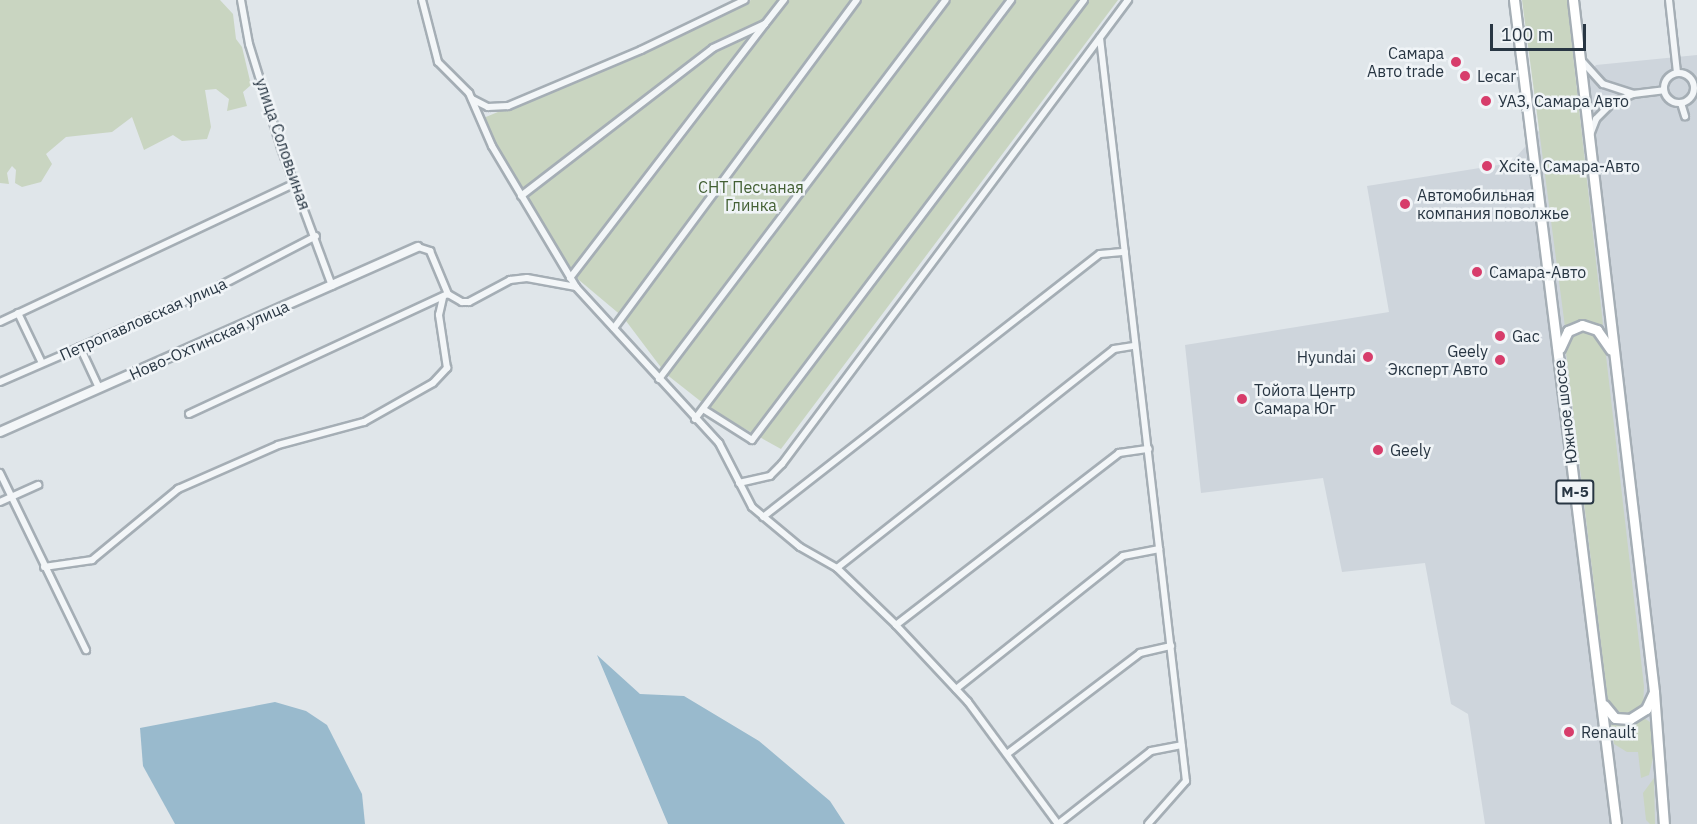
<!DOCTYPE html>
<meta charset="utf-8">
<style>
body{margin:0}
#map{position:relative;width:1697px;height:824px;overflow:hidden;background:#e0e6ea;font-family:"IBM Plex Sans",sans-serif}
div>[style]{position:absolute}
.built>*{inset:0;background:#ced5dc}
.green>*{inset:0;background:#c9d5c1}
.water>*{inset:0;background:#99bacd}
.roads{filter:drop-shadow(2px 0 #a5aeb5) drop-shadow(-2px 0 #a5aeb5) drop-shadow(0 2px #a5aeb5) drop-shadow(0 -2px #a5aeb5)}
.minor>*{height:6px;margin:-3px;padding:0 3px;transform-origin:3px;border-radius:3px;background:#f3f6f8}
.minor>.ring{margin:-3px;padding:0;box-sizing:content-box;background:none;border:6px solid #f3f6f8;border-radius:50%}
.tertiary>*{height:8px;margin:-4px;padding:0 4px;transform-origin:4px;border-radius:4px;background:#f3f6f8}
.primary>*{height:9px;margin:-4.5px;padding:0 4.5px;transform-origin:4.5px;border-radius:4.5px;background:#fff}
.dots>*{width:16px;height:16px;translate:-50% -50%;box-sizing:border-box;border:3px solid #f0f4f7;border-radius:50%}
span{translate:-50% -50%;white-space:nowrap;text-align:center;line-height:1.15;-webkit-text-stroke:5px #f0f4f7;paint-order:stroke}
.shield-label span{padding:2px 4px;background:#f0f4f7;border:2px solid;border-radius:4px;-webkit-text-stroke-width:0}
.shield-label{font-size:15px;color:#283643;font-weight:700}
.poi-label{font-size:16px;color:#283643}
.right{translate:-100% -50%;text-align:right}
.left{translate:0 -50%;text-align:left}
.street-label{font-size:16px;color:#283643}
.park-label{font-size:16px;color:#436034}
.scale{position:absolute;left:1490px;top:24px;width:96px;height:27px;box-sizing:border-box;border:3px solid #283643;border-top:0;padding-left:8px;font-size:18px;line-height:21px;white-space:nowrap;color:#283643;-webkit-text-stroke:4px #f0f4f7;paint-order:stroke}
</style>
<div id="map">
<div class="built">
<i style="clip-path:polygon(1697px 55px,1697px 824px,1485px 824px,1468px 714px,1451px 704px,1425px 563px,1342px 572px,1323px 478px,1201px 493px,1185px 345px,1389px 312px,1367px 186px,1511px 163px,1596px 65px)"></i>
</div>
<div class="green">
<i style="clip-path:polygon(0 0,220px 0,233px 14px,236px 39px,242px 47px,251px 85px,243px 92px,247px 106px,227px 111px,229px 99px,216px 89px,205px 90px,211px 127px,207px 139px,182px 141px,173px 135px,144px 150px,132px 117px,112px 132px,66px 137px,46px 154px,52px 164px,41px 182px,22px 187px,15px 183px,16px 170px,12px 166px,7px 173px,9px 184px,0 183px)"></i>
<i style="clip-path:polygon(751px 0,1118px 0,781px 449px,713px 411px,666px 374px,623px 317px,573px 275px,481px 119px,643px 52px)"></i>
<i style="clip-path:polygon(1522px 0,1567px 0,1603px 325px,1582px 321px,1565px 327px)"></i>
<i style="clip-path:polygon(1584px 330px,1594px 332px,1605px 347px,1644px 686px,1643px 707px,1622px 718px,1609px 710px,1565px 344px,1571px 334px)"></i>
<i style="clip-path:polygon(1644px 718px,1650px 722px,1654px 754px,1649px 775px,1641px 778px,1638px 752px,1627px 752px,1614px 744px,1611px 724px,1631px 725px)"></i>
<i style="clip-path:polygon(1654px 778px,1655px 824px,1650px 824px,1646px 820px,1643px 793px)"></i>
</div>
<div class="water">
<i style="clip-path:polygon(597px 655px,640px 694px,684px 696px,759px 741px,830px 801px,845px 824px,668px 824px)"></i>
<i style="clip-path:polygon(275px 702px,306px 711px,327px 725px,362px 794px,365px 824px,175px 824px,143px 766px,140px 728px)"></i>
</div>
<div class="roads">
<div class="minor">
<i style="left:241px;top:0;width:45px;rotate:79.7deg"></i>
<i style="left:249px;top:44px;width:109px;rotate:72.9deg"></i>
<i style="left:281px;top:148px;width:147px;rotate:69.7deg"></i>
<i style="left:422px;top:0;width:64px;rotate:75.5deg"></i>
<i style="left:438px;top:62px;width:44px;rotate:45deg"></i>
<i style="left:469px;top:93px;width:58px;rotate:66.5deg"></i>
<i style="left:492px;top:146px;width:164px;rotate:59.2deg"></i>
<i style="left:576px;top:287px;width:212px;rotate:47.5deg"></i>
<i style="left:719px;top:443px;width:72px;rotate:62.7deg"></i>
<i style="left:752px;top:507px;width:62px;rotate:39.8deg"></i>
<i style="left:800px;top:547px;width:43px;rotate:29.6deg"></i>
<i style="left:837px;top:568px;width:82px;rotate:44deg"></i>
<i style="left:896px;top:625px;width:105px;rotate:46.9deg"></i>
<i style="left:968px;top:702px;width:152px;rotate:53.6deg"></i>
<i style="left:1669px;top:0;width:72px;rotate:83.7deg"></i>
<i style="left:1100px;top:38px;width:748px;rotate:83.4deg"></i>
<i style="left:1186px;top:781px;width:57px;rotate:131.5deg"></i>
<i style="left:1582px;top:61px;width:31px;rotate:48deg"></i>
<i style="left:1603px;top:84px;width:32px;rotate:18deg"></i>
<i class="ring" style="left:1664px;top:73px;width:24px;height:24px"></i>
<i style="left:472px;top:99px;width:18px;rotate:27deg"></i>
<i style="left:488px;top:107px;width:20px;rotate:-3deg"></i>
<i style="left:508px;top:106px;width:144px;rotate:-22.8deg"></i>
<i style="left:641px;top:50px;width:115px;rotate:-25.7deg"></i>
<i style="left:1681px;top:103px;width:14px;rotate:73deg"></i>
<i style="left:1590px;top:135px;width:17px;rotate:-69deg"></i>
<i style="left:1596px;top:119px;width:23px;rotate:-45deg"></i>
<i style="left:1612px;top:103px;width:23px;rotate:-23deg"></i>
<i style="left:1633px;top:94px;width:31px;rotate:-7deg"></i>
<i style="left:521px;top:196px;width:242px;rotate:-37.6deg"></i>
<i style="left:713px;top:48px;width:57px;rotate:-24.8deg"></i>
<i style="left:765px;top:24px;width:31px;rotate:-52deg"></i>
<i style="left:418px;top:247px;width:13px;rotate:18deg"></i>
<i style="left:430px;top:251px;width:47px;rotate:67.3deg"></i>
<i style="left:448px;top:294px;width:16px;rotate:30deg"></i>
<i style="left:462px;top:302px;width:7px"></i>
<i style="left:469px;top:302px;width:47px;rotate:-28.2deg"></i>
<i style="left:510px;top:280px;width:17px;rotate:-7deg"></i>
<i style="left:527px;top:278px;width:50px;rotate:10.4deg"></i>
<i style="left:570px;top:278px;width:320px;rotate:-52.5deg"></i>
<i style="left:18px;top:313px;width:55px;rotate:64.4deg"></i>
<i style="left:0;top:322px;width:326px;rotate:-25.2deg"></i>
<i style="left:614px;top:328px;width:408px;rotate:-53.5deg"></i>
<i style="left:80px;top:347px;width:45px;rotate:65.1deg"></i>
<i style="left:659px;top:379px;width:475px;rotate:-52.9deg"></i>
<i style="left:0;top:382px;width:231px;rotate:-23.5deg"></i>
<i style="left:212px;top:290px;width:117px;rotate:-27.4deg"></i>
<i style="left:703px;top:409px;width:58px;rotate:32.3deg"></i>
<i style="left:752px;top:440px;width:551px;rotate:-52.96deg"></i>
<i style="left:189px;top:414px;width:285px;rotate:-24.9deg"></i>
<i style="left:695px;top:419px;width:525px;rotate:-52.98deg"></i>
<i style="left:0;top:473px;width:197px;rotate:64.1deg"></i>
<i style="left:739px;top:483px;width:32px;rotate:-13deg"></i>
<i style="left:770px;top:476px;width:17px;rotate:-45deg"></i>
<i style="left:782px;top:464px;width:579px;rotate:-53.29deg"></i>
<i style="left:0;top:502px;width:42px;rotate:-24.1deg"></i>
<i style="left:763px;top:517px;width:427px;rotate:-38deg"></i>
<i style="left:1100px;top:254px;width:25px;rotate:-5deg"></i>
<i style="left:44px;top:567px;width:49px;rotate:-8.3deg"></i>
<i style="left:92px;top:560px;width:112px;rotate:-39.5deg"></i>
<i style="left:178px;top:489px;width:109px;rotate:-23.7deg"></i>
<i style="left:278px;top:445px;width:89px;rotate:-15deg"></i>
<i style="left:364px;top:422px;width:79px;rotate:-29.5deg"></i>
<i style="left:433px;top:383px;width:21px;rotate:-47deg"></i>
<i style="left:447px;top:368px;width:54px;rotate:-98.6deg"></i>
<i style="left:439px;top:315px;width:17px;rotate:-77deg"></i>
<i style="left:837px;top:568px;width:353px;rotate:-38.3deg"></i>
<i style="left:1114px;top:349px;width:20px;rotate:-9deg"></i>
<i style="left:896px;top:625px;width:282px;rotate:-37.6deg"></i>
<i style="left:1119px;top:453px;width:30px;rotate:-8deg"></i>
<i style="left:956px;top:689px;width:213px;rotate:-38.5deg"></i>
<i style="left:1123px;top:556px;width:37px;rotate:-11deg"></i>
<i style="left:1007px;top:754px;width:167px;rotate:-37.2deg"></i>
<i style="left:1140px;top:653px;width:32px;rotate:-13deg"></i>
<i style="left:1058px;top:824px;width:118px;rotate:-38.1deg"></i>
<i style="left:1151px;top:751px;width:31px;rotate:-11deg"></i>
</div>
<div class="tertiary">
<i style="left:0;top:432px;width:457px;rotate:-23.9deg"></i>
</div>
<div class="primary">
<i style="left:1514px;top:0;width:830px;rotate:82.94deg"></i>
<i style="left:1573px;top:0;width:697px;rotate:83.32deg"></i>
<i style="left:1654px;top:692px;width:132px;rotate:85.7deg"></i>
<i style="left:1560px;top:348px;width:19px;rotate:-65deg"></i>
<i style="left:1568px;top:331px;width:15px;rotate:-23deg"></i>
<i style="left:1582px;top:325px;width:16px;rotate:18deg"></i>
<i style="left:1597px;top:330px;width:24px;rotate:55deg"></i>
<i style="left:1604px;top:705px;width:17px;rotate:50deg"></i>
<i style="left:1615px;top:718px;width:15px;rotate:4deg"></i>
<i style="left:1630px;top:719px;width:19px;rotate:-32deg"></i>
<i style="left:1646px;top:709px;width:17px;rotate:-65deg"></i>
</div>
</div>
<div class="dots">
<i style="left:1456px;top:62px;background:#d73d6b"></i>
<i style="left:1465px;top:76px;background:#d73d6b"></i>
<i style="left:1486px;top:101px;background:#d73d6b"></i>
<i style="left:1487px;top:166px;background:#d73d6b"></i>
<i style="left:1405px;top:204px;background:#d73d6b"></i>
<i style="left:1477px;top:272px;background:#d73d6b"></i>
<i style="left:1500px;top:336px;background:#d73d6b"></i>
<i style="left:1368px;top:357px;background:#d73d6b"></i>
<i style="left:1500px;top:360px;background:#d73d6b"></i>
<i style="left:1242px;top:399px;background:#d73d6b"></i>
<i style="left:1378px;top:450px;background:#d73d6b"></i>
<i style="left:1569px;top:732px;background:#d73d6b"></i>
</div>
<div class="shield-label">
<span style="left:1575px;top:492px">М-5</span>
</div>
<div class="poi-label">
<span class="right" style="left:1444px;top:62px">Самара<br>Авто trade</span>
<span class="left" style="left:1477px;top:76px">Lecar</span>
<span class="left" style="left:1498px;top:101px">УАЗ, Самара Авто</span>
<span class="left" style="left:1499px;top:166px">Xcite, Самара-Авто</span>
<span class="left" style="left:1417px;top:204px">Автомобильная<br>компания поволжье</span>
<span class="left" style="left:1489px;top:272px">Самара-Авто</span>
<span class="left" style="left:1512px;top:336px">Gac</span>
<span class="right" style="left:1488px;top:360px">Geely<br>Эксперт Авто</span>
<span class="right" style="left:1356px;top:357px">Hyundai</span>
<span class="left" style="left:1254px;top:399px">Тойота Центр<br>Самара Юг</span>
<span class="left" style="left:1390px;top:450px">Geely</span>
<span class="left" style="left:1581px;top:732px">Renault</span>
</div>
<div class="street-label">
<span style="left:283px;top:144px;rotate:71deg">улица Соловьиная</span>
<span style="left:143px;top:319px;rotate:-24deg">Петропавловская улица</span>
<span style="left:209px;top:340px;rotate:-24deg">Ново-Охтинская улица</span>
<span style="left:1565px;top:412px;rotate:-97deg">Южное шоссе</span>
</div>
<div class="park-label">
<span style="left:751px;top:196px">СНТ Песчаная<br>Глинка</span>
</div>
<div class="scale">100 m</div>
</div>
